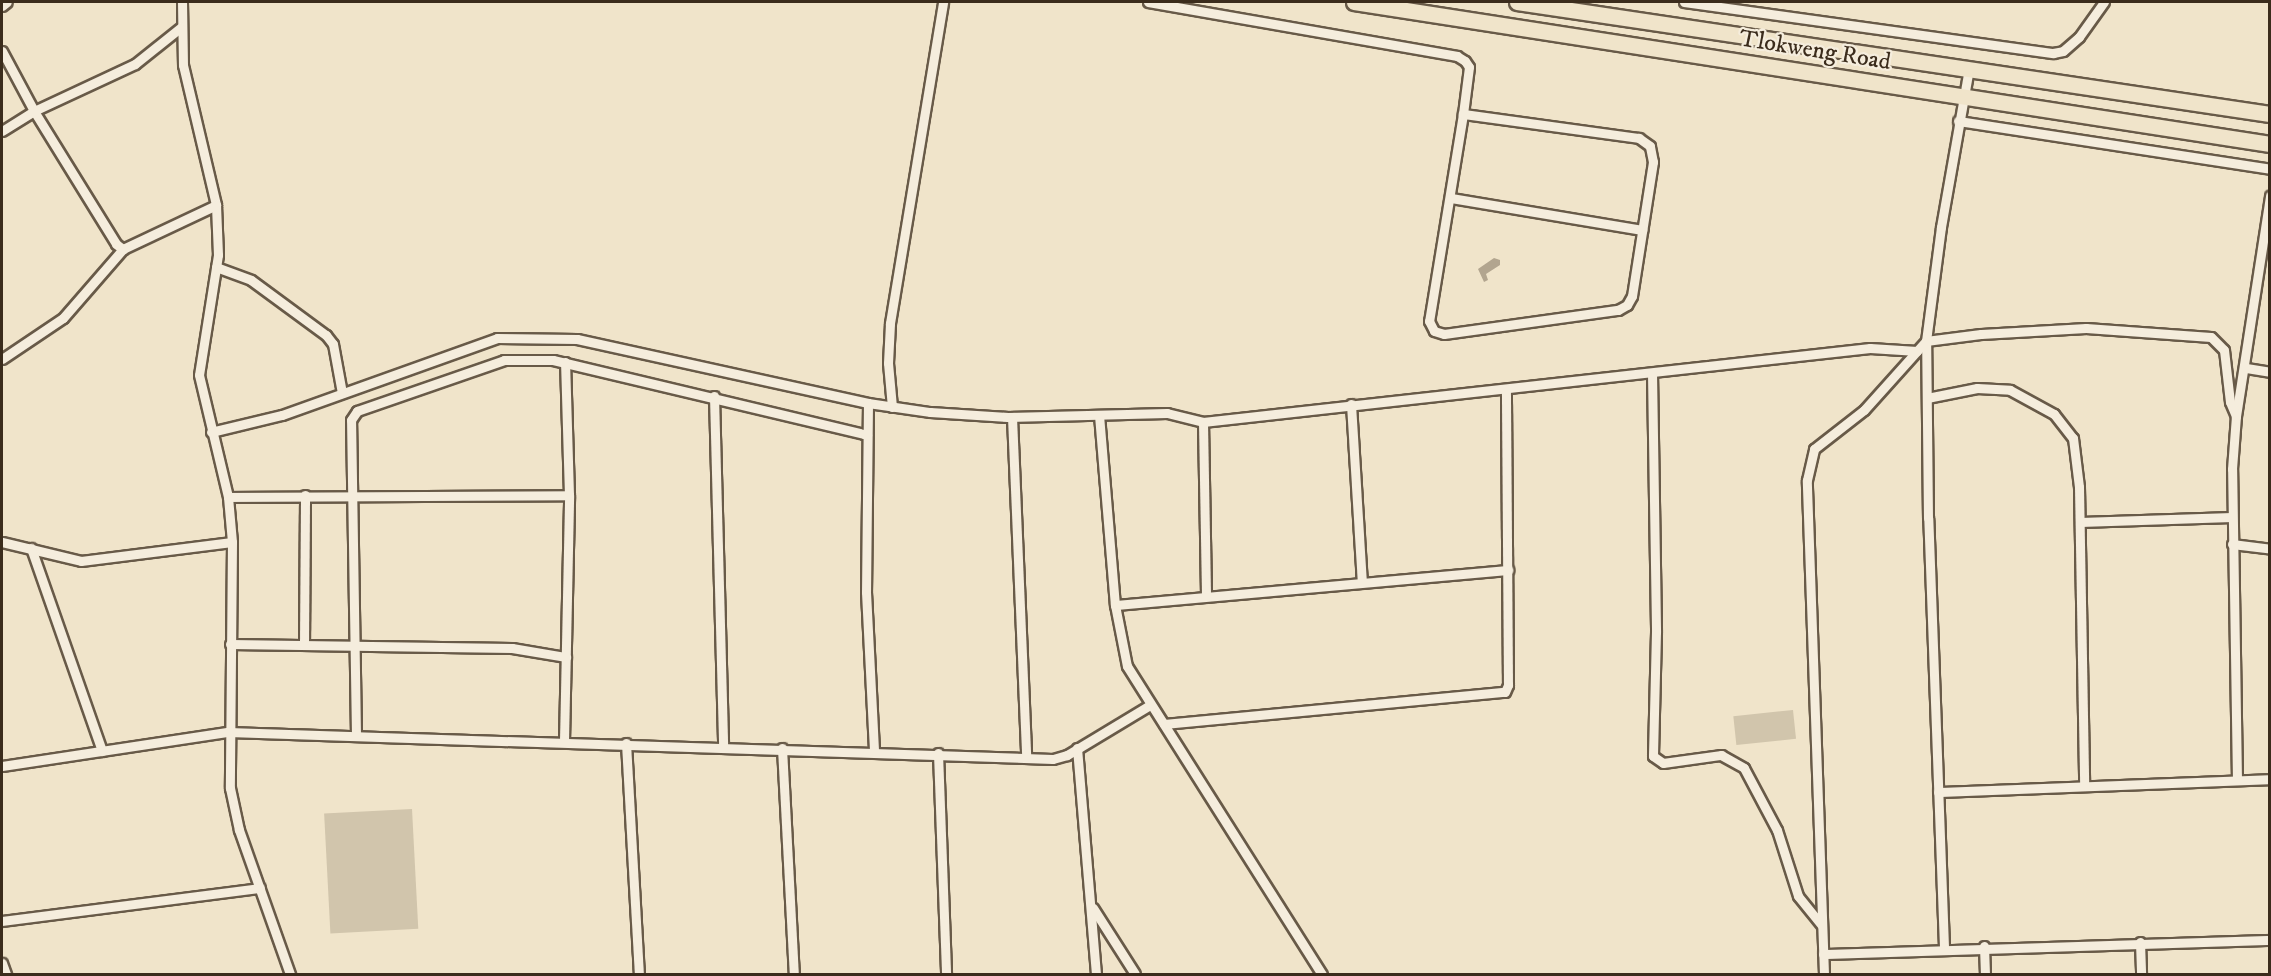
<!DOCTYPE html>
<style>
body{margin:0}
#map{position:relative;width:2271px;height:976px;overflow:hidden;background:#f0e4ca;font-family:"IM FELL DW Pica",serif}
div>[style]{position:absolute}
.green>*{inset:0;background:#d1c5ac;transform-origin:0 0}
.water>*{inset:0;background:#b2a58f}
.roads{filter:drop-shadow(2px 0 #685a48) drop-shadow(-2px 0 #685a48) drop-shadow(0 2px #685a48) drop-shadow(0 -2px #685a48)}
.street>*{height:9px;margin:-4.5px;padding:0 4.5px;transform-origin:4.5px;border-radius:4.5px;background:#f5eddd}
.primary>*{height:15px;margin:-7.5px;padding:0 7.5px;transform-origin:7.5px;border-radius:7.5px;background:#f0e4ca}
span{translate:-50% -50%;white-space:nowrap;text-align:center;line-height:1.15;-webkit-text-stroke:4.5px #f5eddd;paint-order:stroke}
.street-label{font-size:24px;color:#3b2c1c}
.frame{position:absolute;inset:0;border:3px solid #3b2c1c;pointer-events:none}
</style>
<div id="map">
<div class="green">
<i style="left:1793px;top:710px;width:29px;height:60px;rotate:84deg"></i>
<i style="left:412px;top:809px;width:120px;height:88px;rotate:87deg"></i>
</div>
<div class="water">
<i style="clip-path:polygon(1494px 258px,1500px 260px,1500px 265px,1486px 274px,1488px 280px,1484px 282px,1478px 269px)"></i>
</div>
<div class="roads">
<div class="street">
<i style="left:182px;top:2px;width:63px;rotate:89.1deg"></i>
<i style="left:183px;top:65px;width:144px;rotate:76.7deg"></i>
<i style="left:216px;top:205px;width:50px;rotate:87.7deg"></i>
<i style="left:218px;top:255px;width:121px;rotate:99deg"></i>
<i style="left:199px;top:375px;width:125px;rotate:76.6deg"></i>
<i style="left:228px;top:497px;width:45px;rotate:84.9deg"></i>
<i style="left:232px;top:542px;width:246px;rotate:90.5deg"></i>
<i style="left:230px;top:788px;width:43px;rotate:77.9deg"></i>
<i style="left:239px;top:830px;width:153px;rotate:70.5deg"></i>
<i style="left:1148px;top:2px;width:314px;rotate:9.9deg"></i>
<i style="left:1457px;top:56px;width:9px;rotate:32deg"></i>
<i style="left:1465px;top:61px;width:7px;rotate:56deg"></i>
<i style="left:1469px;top:67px;width:47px;rotate:97.3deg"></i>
<i style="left:1463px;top:114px;width:210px;rotate:99.3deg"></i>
<i style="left:1429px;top:321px;width:11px;rotate:63deg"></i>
<i style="left:1434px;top:331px;width:10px;rotate:17deg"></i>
<i style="left:1444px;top:334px;width:176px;rotate:-7.9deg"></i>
<i style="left:1618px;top:310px;width:10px;rotate:-29deg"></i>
<i style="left:1627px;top:305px;width:10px;rotate:-61deg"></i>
<i style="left:1632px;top:296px;width:136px;rotate:-81.1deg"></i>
<i style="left:1653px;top:162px;width:16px;rotate:-101deg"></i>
<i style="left:1650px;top:146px;width:14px;rotate:-144deg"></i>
<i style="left:1639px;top:138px;width:178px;rotate:-172.2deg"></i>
<i style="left:1684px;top:2px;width:373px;rotate:7.9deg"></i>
<i style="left:2053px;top:53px;width:10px;rotate:-11deg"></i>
<i style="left:2063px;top:51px;width:21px;rotate:-41deg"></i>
<i style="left:2079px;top:37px;width:43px;rotate:-54.5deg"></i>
<i style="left:2px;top:6px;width:6px;rotate:-39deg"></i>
<i style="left:2px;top:51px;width:68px;rotate:61.9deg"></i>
<i style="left:34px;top:111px;width:156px;rotate:58.3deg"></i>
<i style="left:116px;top:244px;width:9px;rotate:36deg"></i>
<i style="left:1958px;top:121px;width:316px;rotate:8.7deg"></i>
<i style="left:2px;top:131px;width:38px;rotate:-32deg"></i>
<i style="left:34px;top:111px;width:111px;rotate:-25deg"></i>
<i style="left:135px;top:64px;width:58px;rotate:-38.7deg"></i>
<i style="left:1451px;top:198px;width:194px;rotate:9.5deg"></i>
<i style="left:216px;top:267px;width:37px;rotate:20deg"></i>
<i style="left:251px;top:280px;width:93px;rotate:36.3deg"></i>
<i style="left:326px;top:335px;width:11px;rotate:52deg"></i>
<i style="left:333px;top:344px;width:50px;rotate:79.6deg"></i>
<i style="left:2px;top:359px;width:73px;rotate:-33.9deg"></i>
<i style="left:63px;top:318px;width:91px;rotate:-49deg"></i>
<i style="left:123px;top:249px;width:103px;rotate:-25.3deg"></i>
<i style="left:2246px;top:368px;width:24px;rotate:9deg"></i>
<i style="left:1652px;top:373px;width:259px;rotate:89.1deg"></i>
<i style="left:1656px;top:632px;width:124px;rotate:91.4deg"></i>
<i style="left:1653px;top:756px;width:12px;rotate:35deg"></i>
<i style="left:1663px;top:763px;width:59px;rotate:-7.9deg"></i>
<i style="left:1721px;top:755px;width:26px;rotate:29deg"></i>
<i style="left:1744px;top:768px;width:70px;rotate:62deg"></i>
<i style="left:1777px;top:830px;width:69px;rotate:72.3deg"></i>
<i style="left:1798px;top:896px;width:38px;rotate:51deg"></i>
<i style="left:714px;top:396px;width:350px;rotate:88.5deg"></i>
<i style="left:1927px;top:398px;width:51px;rotate:-11.3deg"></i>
<i style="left:1977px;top:388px;width:33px;rotate:3deg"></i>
<i style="left:2010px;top:390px;width:50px;rotate:28.6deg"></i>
<i style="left:2054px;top:414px;width:31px;rotate:52deg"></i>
<i style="left:2073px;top:438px;width:49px;rotate:83deg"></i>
<i style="left:2079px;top:487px;width:298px;rotate:89deg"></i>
<i style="left:868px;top:403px;width:189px;rotate:90.6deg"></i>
<i style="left:866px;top:592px;width:159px;rotate:87.1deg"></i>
<i style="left:1351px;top:404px;width:178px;rotate:86.5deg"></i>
<i style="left:892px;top:407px;width:44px;rotate:-95.2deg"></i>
<i style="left:888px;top:363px;width:40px;rotate:-87.1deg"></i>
<i style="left:890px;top:323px;width:325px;rotate:-80.6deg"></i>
<i style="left:1099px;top:415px;width:191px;rotate:85.2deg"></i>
<i style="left:1115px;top:605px;width:62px;rotate:78.9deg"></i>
<i style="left:1127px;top:666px;width:365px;rotate:57.7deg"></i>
<i style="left:1012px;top:417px;width:340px;rotate:87.6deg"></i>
<i style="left:1203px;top:422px;width:174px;rotate:89deg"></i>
<i style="left:211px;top:432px;width:73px;rotate:-13.5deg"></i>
<i style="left:282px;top:415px;width:228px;rotate:-19.7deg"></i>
<i style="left:497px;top:338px;width:80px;rotate:0.7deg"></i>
<i style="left:577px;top:339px;width:298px;rotate:12.4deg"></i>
<i style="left:868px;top:403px;width:63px;rotate:8.3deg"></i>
<i style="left:930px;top:412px;width:78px;rotate:3.7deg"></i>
<i style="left:1008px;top:417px;width:159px;rotate:-1.4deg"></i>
<i style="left:1167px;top:413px;width:37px;rotate:14deg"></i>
<i style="left:1203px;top:422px;width:671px;rotate:-6.33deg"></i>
<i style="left:1870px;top:348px;width:47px;rotate:3.7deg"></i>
<i style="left:228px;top:497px;width:341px;rotate:-0.3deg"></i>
<i style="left:2080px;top:522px;width:152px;rotate:-1.9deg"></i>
<i style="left:2px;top:542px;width:81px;rotate:13.5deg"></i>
<i style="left:81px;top:561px;width:152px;rotate:-7.2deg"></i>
<i style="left:2232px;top:544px;width:38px;rotate:7deg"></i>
<i style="left:31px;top:548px;width:215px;rotate:70.7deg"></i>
<i style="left:1115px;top:605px;width:395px;rotate:-5.1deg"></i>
<i style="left:230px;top:644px;width:282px;rotate:0.8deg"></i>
<i style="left:512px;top:648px;width:55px;rotate:9.5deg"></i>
<i style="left:304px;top:644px;width:149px;rotate:-89.6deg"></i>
<i style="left:1164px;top:724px;width:342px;rotate:-5.4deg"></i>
<i style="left:1505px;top:692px;width:8px;rotate:-67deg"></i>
<i style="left:1508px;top:685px;width:296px;rotate:-90.4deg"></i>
<i style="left:356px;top:735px;width:315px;rotate:-90.9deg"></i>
<i style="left:351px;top:420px;width:11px;rotate:-56deg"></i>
<i style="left:357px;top:411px;width:156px;rotate:-19.1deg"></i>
<i style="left:504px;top:360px;width:49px"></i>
<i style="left:553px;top:360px;width:323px;rotate:13.4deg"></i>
<i style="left:564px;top:741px;width:246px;rotate:-88.8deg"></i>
<i style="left:569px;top:495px;width:133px;rotate:-91.7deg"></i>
<i style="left:626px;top:743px;width:231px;rotate:86.8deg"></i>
<i style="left:782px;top:748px;width:226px;rotate:87deg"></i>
<i style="left:1077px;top:748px;width:227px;rotate:85.2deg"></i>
<i style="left:938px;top:753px;width:221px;rotate:87.9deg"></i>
<i style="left:2px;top:766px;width:229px;rotate:-8.6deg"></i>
<i style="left:228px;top:732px;width:825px;rotate:1.87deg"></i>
<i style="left:1053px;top:759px;width:15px;rotate:-16deg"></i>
<i style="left:1067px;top:755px;width:97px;rotate:-31.1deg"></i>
<i style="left:2237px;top:780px;width:311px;rotate:-90.9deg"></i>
<i style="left:2232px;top:469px;width:53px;rotate:-85.7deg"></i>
<i style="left:2236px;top:416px;width:223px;rotate:-81.2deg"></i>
<i style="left:1938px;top:792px;width:332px;rotate:-2.2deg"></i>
<i style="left:1093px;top:908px;width:78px;rotate:57.5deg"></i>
<i style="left:2px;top:921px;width:260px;rotate:-7.3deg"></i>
<i style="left:2140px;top:942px;width:32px;rotate:88deg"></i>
<i style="left:1984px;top:946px;width:28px;rotate:88deg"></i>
<i style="left:1944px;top:947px;width:429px;rotate:-92.1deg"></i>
<i style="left:1928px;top:518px;width:177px;rotate:-90.6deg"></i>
<i style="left:1926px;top:341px;width:115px;rotate:-82.5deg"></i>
<i style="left:1941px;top:227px;width:160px;rotate:-80deg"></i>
<i style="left:1823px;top:954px;width:447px;rotate:-1.8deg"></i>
<i style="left:2px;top:963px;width:12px;rotate:70deg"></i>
<i style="left:1824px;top:974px;width:494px;rotate:-92deg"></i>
<i style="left:1807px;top:480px;width:32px;rotate:-77deg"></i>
<i style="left:1814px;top:449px;width:63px;rotate:-38deg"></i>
<i style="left:1864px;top:410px;width:93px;rotate:-48.1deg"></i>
<i style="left:1926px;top:341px;width:55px;rotate:-7.3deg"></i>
<i style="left:1981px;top:334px;width:105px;rotate:-3.3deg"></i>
<i style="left:2086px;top:328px;width:125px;rotate:4.1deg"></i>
<i style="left:2211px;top:337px;width:18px;rotate:45deg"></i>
<i style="left:2224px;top:350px;width:52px;rotate:83.4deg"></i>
<i style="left:2230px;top:402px;width:15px;rotate:67deg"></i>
</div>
<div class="primary">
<i style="left:1354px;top:2px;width:927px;rotate:8.81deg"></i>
<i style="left:1517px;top:2px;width:761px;rotate:8.46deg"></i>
</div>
</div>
<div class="street-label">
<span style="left:1815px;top:51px;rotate:9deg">Tlokweng Road</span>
</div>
<div class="frame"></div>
</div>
